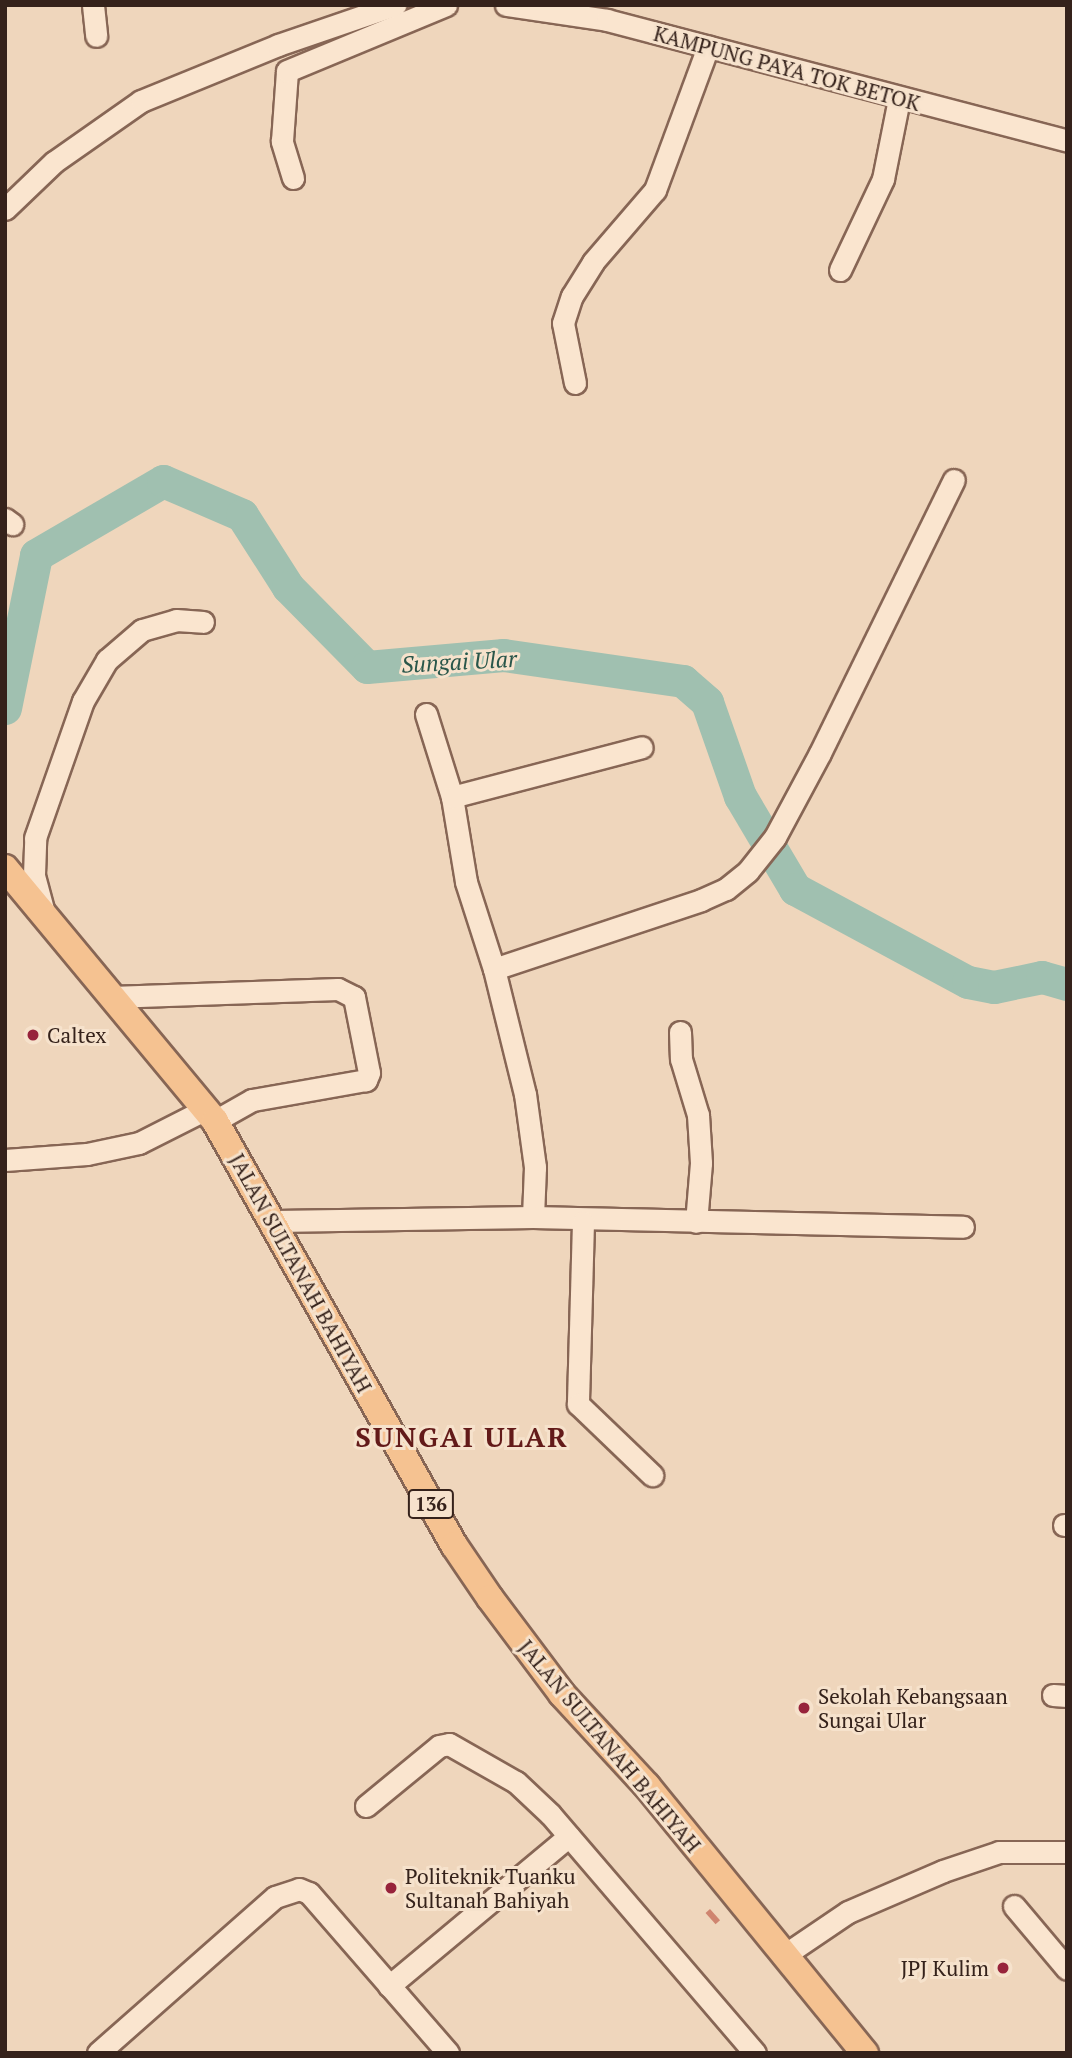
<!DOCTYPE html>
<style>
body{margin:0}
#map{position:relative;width:1072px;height:2058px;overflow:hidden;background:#efd6bc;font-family:"PT Serif",serif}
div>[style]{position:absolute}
.river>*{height:33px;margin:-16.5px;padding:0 16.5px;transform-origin:16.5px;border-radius:16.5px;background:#a0c0b0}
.building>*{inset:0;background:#cf8570;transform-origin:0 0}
.roads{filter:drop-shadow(2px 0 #876655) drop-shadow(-2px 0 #876655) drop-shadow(0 2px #876655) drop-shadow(0 -2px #876655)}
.minor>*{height:21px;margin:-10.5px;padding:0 10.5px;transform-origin:10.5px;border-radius:10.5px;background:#fae5cf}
.major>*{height:26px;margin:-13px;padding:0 13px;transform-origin:13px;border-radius:13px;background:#f5c291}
.dots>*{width:19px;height:19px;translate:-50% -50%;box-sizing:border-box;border:4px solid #f6e2cc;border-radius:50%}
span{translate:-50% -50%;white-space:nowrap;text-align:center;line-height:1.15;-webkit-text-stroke:6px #f6e2cc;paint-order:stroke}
.shield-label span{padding:2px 5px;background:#f6e2cc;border:2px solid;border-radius:5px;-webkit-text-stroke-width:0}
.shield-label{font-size:19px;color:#35221b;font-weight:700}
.street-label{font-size:21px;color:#35221b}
.poi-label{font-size:21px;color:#35221b}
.left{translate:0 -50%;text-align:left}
.right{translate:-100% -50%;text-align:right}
.water-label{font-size:23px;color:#29564a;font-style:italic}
.district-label{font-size:28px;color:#631a19;font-weight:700;letter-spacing:2px}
.frame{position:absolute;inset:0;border:7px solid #35221b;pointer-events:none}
</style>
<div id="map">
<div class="river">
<i style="left:5px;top:708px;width:156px;rotate:-78.5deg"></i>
<i style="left:36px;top:555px;width:147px;rotate:-30.2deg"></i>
<i style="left:163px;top:481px;width:86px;rotate:23.3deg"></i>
<i style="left:242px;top:515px;width:85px;rotate:57.4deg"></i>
<i style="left:288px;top:587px;width:112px;rotate:45.4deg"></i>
<i style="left:367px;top:667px;width:137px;rotate:-5deg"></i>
<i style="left:503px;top:655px;width:182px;rotate:8.2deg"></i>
<i style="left:683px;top:681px;width:32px;rotate:41deg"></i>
<i style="left:707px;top:702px;width:100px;rotate:70.7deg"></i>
<i style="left:740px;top:796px;width:108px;rotate:59.4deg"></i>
<i style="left:795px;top:889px;width:196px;rotate:28.3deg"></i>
<i style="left:968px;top:982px;width:26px;rotate:11deg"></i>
<i style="left:994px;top:987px;width:49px;rotate:-11.8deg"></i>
<i style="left:1042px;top:977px;width:26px;rotate:16deg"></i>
</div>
<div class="building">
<i style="left:710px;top:1909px;width:15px;height:6px;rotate:48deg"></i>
</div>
<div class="roads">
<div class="minor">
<i style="left:93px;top:5px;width:31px;rotate:84deg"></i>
<i style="left:506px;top:5px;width:102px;rotate:8.4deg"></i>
<i style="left:607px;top:20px;width:476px;rotate:14.7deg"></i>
<i style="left:293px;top:178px;width:39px;rotate:-107deg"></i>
<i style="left:282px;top:141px;width:70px;rotate:-85.9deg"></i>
<i style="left:287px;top:71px;width:172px;rotate:-22.5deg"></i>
<i style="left:5px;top:209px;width:68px;rotate:-43.8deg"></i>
<i style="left:54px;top:162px;width:106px;rotate:-35deg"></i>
<i style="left:141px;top:101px;width:148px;rotate:-22.2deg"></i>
<i style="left:278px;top:45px;width:124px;rotate:-18.9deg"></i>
<i style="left:840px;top:270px;width:101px;rotate:-64.7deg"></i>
<i style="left:883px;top:179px;width:82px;rotate:-78.7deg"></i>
<i style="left:575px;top:383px;width:61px;rotate:-101.3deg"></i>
<i style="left:563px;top:323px;width:28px;rotate:-72deg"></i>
<i style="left:572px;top:296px;width:40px;rotate:-58deg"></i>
<i style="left:593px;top:262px;width:95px;rotate:-49.3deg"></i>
<i style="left:655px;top:190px;width:153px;rotate:-69.7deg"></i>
<i style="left:5px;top:519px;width:9px;rotate:36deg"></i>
<i style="left:426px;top:714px;width:87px;rotate:72.6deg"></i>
<i style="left:452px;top:797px;width:86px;rotate:80.6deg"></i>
<i style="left:466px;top:882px;width:91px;rotate:72.2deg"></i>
<i style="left:494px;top:969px;width:129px;rotate:76.1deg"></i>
<i style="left:525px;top:1094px;width:74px;rotate:82.2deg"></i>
<i style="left:535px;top:1167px;width:50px;rotate:92.3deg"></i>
<i style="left:452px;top:797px;width:196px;rotate:-14.7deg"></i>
<i style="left:44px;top:913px;width:39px;rotate:-105deg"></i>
<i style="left:34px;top:875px;width:37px;rotate:-88deg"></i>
<i style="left:35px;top:838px;width:145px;rotate:-70.7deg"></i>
<i style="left:83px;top:701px;width:48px;rotate:-59.7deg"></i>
<i style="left:107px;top:660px;width:46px;rotate:-40.6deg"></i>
<i style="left:142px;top:630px;width:35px;rotate:-16deg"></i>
<i style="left:176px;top:620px;width:27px;rotate:4deg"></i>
<i style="left:494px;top:969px;width:218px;rotate:-18.4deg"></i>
<i style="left:701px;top:900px;width:27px;rotate:-24deg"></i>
<i style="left:726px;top:889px;width:28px;rotate:-39deg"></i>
<i style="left:748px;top:871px;width:43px;rotate:-51.5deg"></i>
<i style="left:775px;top:837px;width:95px;rotate:-61.8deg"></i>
<i style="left:820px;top:753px;width:304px;rotate:-63.9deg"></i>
<i style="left:111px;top:997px;width:227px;rotate:-2deg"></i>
<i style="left:338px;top:989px;width:18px;rotate:27deg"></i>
<i style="left:354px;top:997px;width:77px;rotate:78.8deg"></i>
<i style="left:369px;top:1073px;width:8px;rotate:113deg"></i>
<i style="left:366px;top:1080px;width:116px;rotate:170deg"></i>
<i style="left:252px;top:1100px;width:43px;rotate:150.4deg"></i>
<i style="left:680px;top:1032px;width:27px;rotate:88deg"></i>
<i style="left:681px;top:1059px;width:59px;rotate:73.1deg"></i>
<i style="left:698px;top:1115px;width:48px;rotate:86.4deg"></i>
<i style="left:701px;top:1163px;width:59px;rotate:94.8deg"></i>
<i style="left:5px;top:1160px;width:82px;rotate:-4.2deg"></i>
<i style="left:87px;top:1154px;width:53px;rotate:-11.9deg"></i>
<i style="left:139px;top:1143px;width:75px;rotate:-26.9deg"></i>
<i style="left:275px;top:1221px;width:258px;rotate:-0.9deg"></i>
<i style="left:533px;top:1217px;width:430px;rotate:1.3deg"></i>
<i style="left:583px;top:1222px;width:182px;rotate:91.6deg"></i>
<i style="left:578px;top:1404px;width:103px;rotate:43.8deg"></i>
<i style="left:1064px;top:1525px;width:3px"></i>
<i style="left:1053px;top:1695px;width:14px;rotate:4deg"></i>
<i style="left:366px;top:1806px;width:94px;rotate:-39.4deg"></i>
<i style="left:439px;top:1746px;width:10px;rotate:-11deg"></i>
<i style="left:449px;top:1744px;width:77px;rotate:29.6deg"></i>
<i style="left:516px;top:1782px;width:47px;rotate:43.3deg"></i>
<i style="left:550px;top:1814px;width:315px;rotate:49.4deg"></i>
<i style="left:1014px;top:1906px;width:82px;rotate:49.9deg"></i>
<i style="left:783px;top:1956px;width:78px;rotate:-34.1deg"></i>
<i style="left:848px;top:1912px;width:103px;rotate:-23.3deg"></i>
<i style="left:943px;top:1871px;width:59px;rotate:-18.7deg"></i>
<i style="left:999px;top:1852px;width:68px"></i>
<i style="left:389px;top:1986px;width:234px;rotate:-39.8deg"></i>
<i style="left:98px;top:2053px;width:236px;rotate:-41.4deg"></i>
<i style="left:275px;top:1897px;width:25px;rotate:-18deg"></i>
<i style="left:299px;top:1889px;width:11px;rotate:22deg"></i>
<i style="left:309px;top:1893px;width:212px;rotate:49deg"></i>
</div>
<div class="major">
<i style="left:5px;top:868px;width:329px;rotate:50.3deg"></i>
<i style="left:215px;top:1121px;width:487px;rotate:60.6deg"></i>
<i style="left:454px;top:1545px;width:64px;rotate:55.8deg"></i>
<i style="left:490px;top:1598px;width:120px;rotate:53.1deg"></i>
<i style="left:562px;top:1694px;width:125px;rotate:47.3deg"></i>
<i style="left:647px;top:1786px;width:345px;rotate:50.8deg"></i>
</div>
</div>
<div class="dots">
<i style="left:33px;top:1035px;background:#97233b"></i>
<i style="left:804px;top:1708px;background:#97233b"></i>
<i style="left:391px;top:1888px;background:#97233b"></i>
<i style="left:1003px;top:1968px;background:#97233b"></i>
</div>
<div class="shield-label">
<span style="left:431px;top:1504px">136</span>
</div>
<div class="street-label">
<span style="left:787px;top:68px;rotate:15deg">KAMPUNG PAYA TOK BETOK</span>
<span style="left:301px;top:1273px;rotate:61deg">JALAN SULTANAH BAHIYAH</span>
<span style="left:610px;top:1746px;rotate:50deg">JALAN SULTANAH BAHIYAH</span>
</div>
<div class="poi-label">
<span class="left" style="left:47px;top:1035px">Caltex</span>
<span class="left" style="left:818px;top:1708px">Sekolah Kebangsaan<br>Sungai Ular</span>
<span class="left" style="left:405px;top:1888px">Politeknik Tuanku<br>Sultanah Bahiyah</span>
<span class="right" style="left:989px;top:1968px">JPJ Kulim</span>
</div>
<div class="water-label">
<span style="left:459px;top:662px;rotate:-3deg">Sungai Ular</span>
</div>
<div class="district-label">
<span style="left:462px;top:1437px">SUNGAI ULAR</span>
</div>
<div class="frame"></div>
</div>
